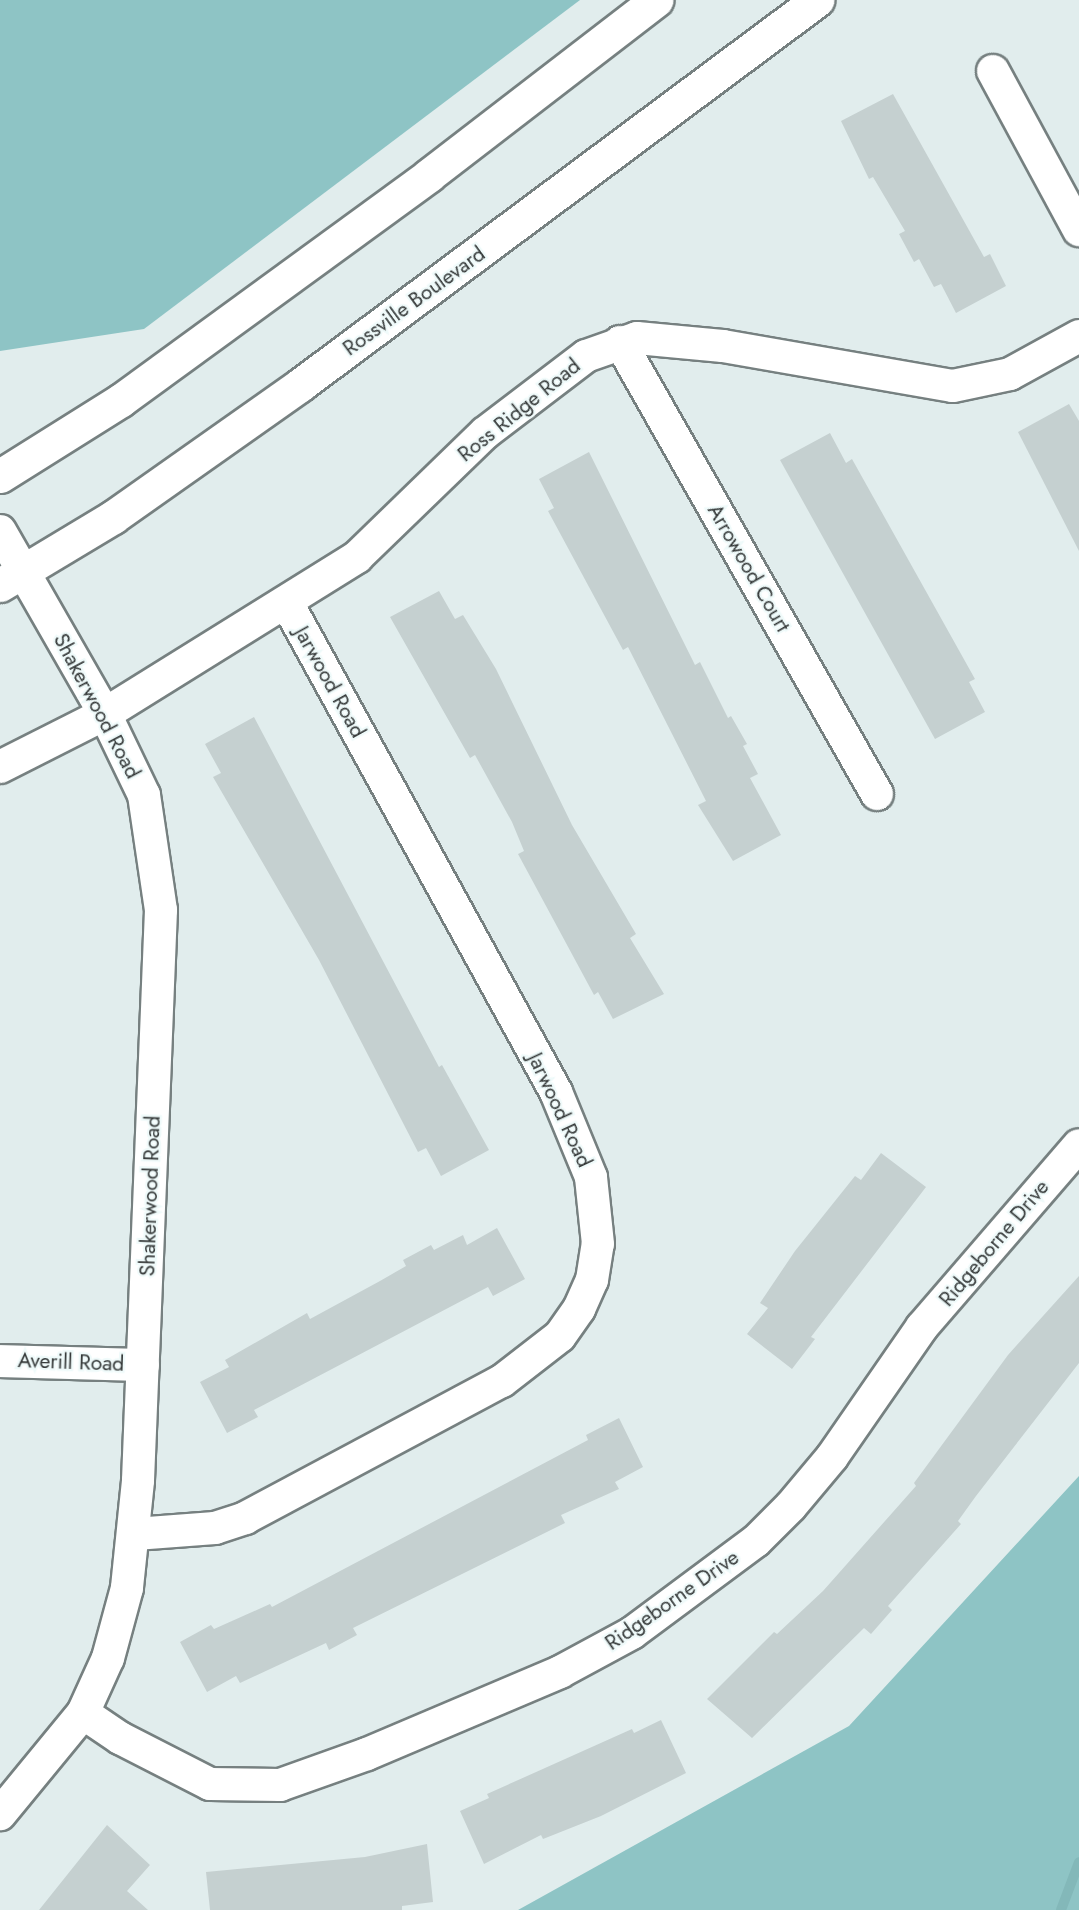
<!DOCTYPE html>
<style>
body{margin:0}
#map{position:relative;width:1079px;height:1910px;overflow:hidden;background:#e1eded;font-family:Jost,sans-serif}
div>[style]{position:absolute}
.forest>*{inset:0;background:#8ec4c5}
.stream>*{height:10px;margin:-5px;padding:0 5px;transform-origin:5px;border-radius:5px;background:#83b8b9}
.building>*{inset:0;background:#c5d0d0}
.roads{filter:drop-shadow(2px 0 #768080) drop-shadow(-2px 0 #768080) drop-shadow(0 2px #768080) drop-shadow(0 -2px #768080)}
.minor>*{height:32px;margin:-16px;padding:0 16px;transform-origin:16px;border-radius:16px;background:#fff}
.secondary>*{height:33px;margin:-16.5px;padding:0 16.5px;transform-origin:16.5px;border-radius:16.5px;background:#fff}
span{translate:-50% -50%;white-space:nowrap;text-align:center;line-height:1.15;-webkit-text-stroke:4.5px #effafa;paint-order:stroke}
.street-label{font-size:21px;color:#343838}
</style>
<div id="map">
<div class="forest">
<i style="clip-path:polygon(0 0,580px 0,144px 329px,0 351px)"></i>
<i style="clip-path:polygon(1079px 1476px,1079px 1910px,518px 1910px,849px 1726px)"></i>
</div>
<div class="stream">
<i style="left:1061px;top:1910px;width:51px;rotate:-69.4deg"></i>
</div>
<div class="building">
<i style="clip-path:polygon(893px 94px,984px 257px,990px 254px,1006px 286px,956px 313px,941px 284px,934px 287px,919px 259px,914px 262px,899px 234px,905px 231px,873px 177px,869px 179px,841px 121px)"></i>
<i style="clip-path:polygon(1069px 404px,1079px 421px,1079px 551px,1018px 432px)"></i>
<i style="clip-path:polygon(830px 433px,846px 463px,852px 459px,975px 679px,969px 682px,985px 712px,935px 739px,780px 460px)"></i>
<i style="clip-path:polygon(589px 452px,695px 665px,700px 662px,728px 718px,731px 716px,747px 744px,743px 746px,758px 774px,750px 778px,781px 835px,733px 861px,698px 805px,706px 801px,628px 647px,623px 650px,548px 511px,554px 508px,539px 479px)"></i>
<i style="clip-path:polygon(439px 591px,455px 619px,463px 615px,496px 669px,572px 825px,636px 934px,630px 938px,664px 994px,613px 1019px,598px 992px,594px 995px,518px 854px,524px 851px,512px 822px,475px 755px,470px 758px,390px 617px)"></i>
<i style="clip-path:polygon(254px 717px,439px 1067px,442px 1065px,489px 1150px,441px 1176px,426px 1148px,418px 1152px,319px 960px,213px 777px,221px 773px,205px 744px)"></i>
<i style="clip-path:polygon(881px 1153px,926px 1187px,811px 1337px,815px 1339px,792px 1369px,747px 1334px,768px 1308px,760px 1303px,795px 1251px,855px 1176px,861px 1180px)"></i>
<i style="clip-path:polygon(497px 1228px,525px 1279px,493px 1296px,488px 1287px,254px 1410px,258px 1417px,227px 1433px,200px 1382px,229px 1367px,225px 1360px,307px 1313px,310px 1319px,380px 1281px,406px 1266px,403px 1260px,431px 1245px,434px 1250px,463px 1235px,467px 1245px)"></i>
<i style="clip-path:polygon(1079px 1276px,1079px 1363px,976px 1496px,958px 1521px,961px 1524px,888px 1606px,892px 1610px,871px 1634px,864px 1628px,752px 1738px,707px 1699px,774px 1632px,777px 1634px,823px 1591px,916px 1486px,914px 1483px,1008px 1355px)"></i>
<i style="clip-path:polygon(619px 1418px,643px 1467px,615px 1482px,619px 1489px,561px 1515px,565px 1523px,353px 1628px,357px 1635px,329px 1650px,326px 1643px,240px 1683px,236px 1676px,207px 1692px,180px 1642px,211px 1625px,214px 1629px,270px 1604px,272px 1607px,588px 1440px,586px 1435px)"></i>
<i style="clip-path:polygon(661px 1720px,686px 1773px,601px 1816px,543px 1839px,541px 1835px,484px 1864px,460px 1811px,489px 1798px,487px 1794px,632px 1729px,634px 1733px)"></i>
<i style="clip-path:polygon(107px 1825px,150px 1865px,127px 1891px,148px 1910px,39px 1910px)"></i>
<i style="clip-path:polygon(427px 1844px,433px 1902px,402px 1906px,402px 1910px,210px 1910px,206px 1872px,365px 1857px)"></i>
</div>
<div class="roads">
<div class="minor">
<i style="left:993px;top:71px;width:181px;rotate:61.6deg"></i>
<i style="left:620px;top:342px;width:520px;rotate:60.38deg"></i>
<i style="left:0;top:531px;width:211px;rotate:60.2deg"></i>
<i style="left:105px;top:714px;width:90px;rotate:64.3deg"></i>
<i style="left:144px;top:795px;width:116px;rotate:81.6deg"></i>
<i style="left:161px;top:910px;width:571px;rotate:92.31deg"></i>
<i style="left:138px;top:1481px;width:108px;rotate:95.9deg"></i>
<i style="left:127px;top:1588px;width:73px;rotate:105.2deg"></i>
<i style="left:108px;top:1658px;width:60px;rotate:114.4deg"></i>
<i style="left:83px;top:1713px;width:131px;rotate:129.4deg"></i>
<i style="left:0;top:767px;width:118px;rotate:-26.8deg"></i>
<i style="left:105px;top:714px;width:297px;rotate:-31.9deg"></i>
<i style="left:357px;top:557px;width:178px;rotate:-44.1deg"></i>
<i style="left:485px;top:433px;width:127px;rotate:-37.3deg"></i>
<i style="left:586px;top:356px;width:54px;rotate:-19.4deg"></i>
<i style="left:637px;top:338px;width:86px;rotate:5.3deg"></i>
<i style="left:723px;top:346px;width:233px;rotate:9.9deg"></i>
<i style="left:953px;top:386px;width:58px;rotate:-11.9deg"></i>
<i style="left:1010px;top:374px;width:79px;rotate:-28.8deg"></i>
<i style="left:0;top:1361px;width:143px;rotate:1.6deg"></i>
<i style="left:135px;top:1534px;width:80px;rotate:-4.3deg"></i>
<i style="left:215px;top:1528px;width:32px;rotate:-18deg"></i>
<i style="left:245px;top:1518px;width:291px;rotate:-28.1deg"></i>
<i style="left:502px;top:1381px;width:73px;rotate:-37.8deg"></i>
<i style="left:560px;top:1336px;width:33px;rotate:-55deg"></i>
<i style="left:579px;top:1309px;width:32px;rotate:-66deg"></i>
<i style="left:592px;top:1280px;width:36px;rotate:-81deg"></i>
<i style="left:598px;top:1244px;width:67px;rotate:-96deg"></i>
<i style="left:591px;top:1177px;width:92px;rotate:-112.4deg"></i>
<i style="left:556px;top:1092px;width:558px;rotate:-118.82deg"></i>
<i style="left:83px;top:1713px;width:45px;rotate:34deg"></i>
<i style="left:120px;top:1738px;width:101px;rotate:27.1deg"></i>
<i style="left:210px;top:1784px;width:70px;rotate:0.8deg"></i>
<i style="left:280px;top:1785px;width:92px;rotate:-19.6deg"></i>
<i style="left:367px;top:1754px;width:210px;rotate:-23deg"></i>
<i style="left:560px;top:1672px;width:82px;rotate:-28.4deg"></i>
<i style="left:632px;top:1633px;width:154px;rotate:-36.6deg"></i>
<i style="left:756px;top:1541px;width:49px;rotate:-45deg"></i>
<i style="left:791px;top:1506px;width:64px;rotate:-50.1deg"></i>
<i style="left:832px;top:1457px;width:158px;rotate:-55.3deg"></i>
<i style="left:922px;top:1327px;width:240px;rotate:-49.2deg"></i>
</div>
<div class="secondary">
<i style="left:0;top:476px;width:143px;rotate:-32.1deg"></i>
<i style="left:121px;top:400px;width:381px;rotate:-36.1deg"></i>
<i style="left:429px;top:175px;width:287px;rotate:-37.6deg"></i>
<i style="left:0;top:585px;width:132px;rotate:-31deg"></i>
<i style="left:113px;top:517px;width:229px;rotate:-35.2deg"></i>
<i style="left:300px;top:385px;width:645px;rotate:-36.67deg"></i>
</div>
</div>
<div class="street-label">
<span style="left:414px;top:301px;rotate:-36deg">Rossville Boulevard</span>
<span style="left:519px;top:410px;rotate:-39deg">Ross Ridge Road</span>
<span style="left:749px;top:568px;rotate:60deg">Arrowood Court</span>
<span style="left:330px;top:682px;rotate:61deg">Jarwood Road</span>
<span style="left:97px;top:706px;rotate:62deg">Shakerwood Road</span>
<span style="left:560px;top:1110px;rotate:65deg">Jarwood Road</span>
<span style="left:150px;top:1196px;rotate:-88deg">Shakerwood Road</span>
<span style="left:994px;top:1243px;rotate:-50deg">Ridgeborne Drive</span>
<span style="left:71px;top:1362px;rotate:2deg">Averill Road</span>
<span style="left:672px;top:1600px;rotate:-35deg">Ridgeborne Drive</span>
</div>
</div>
